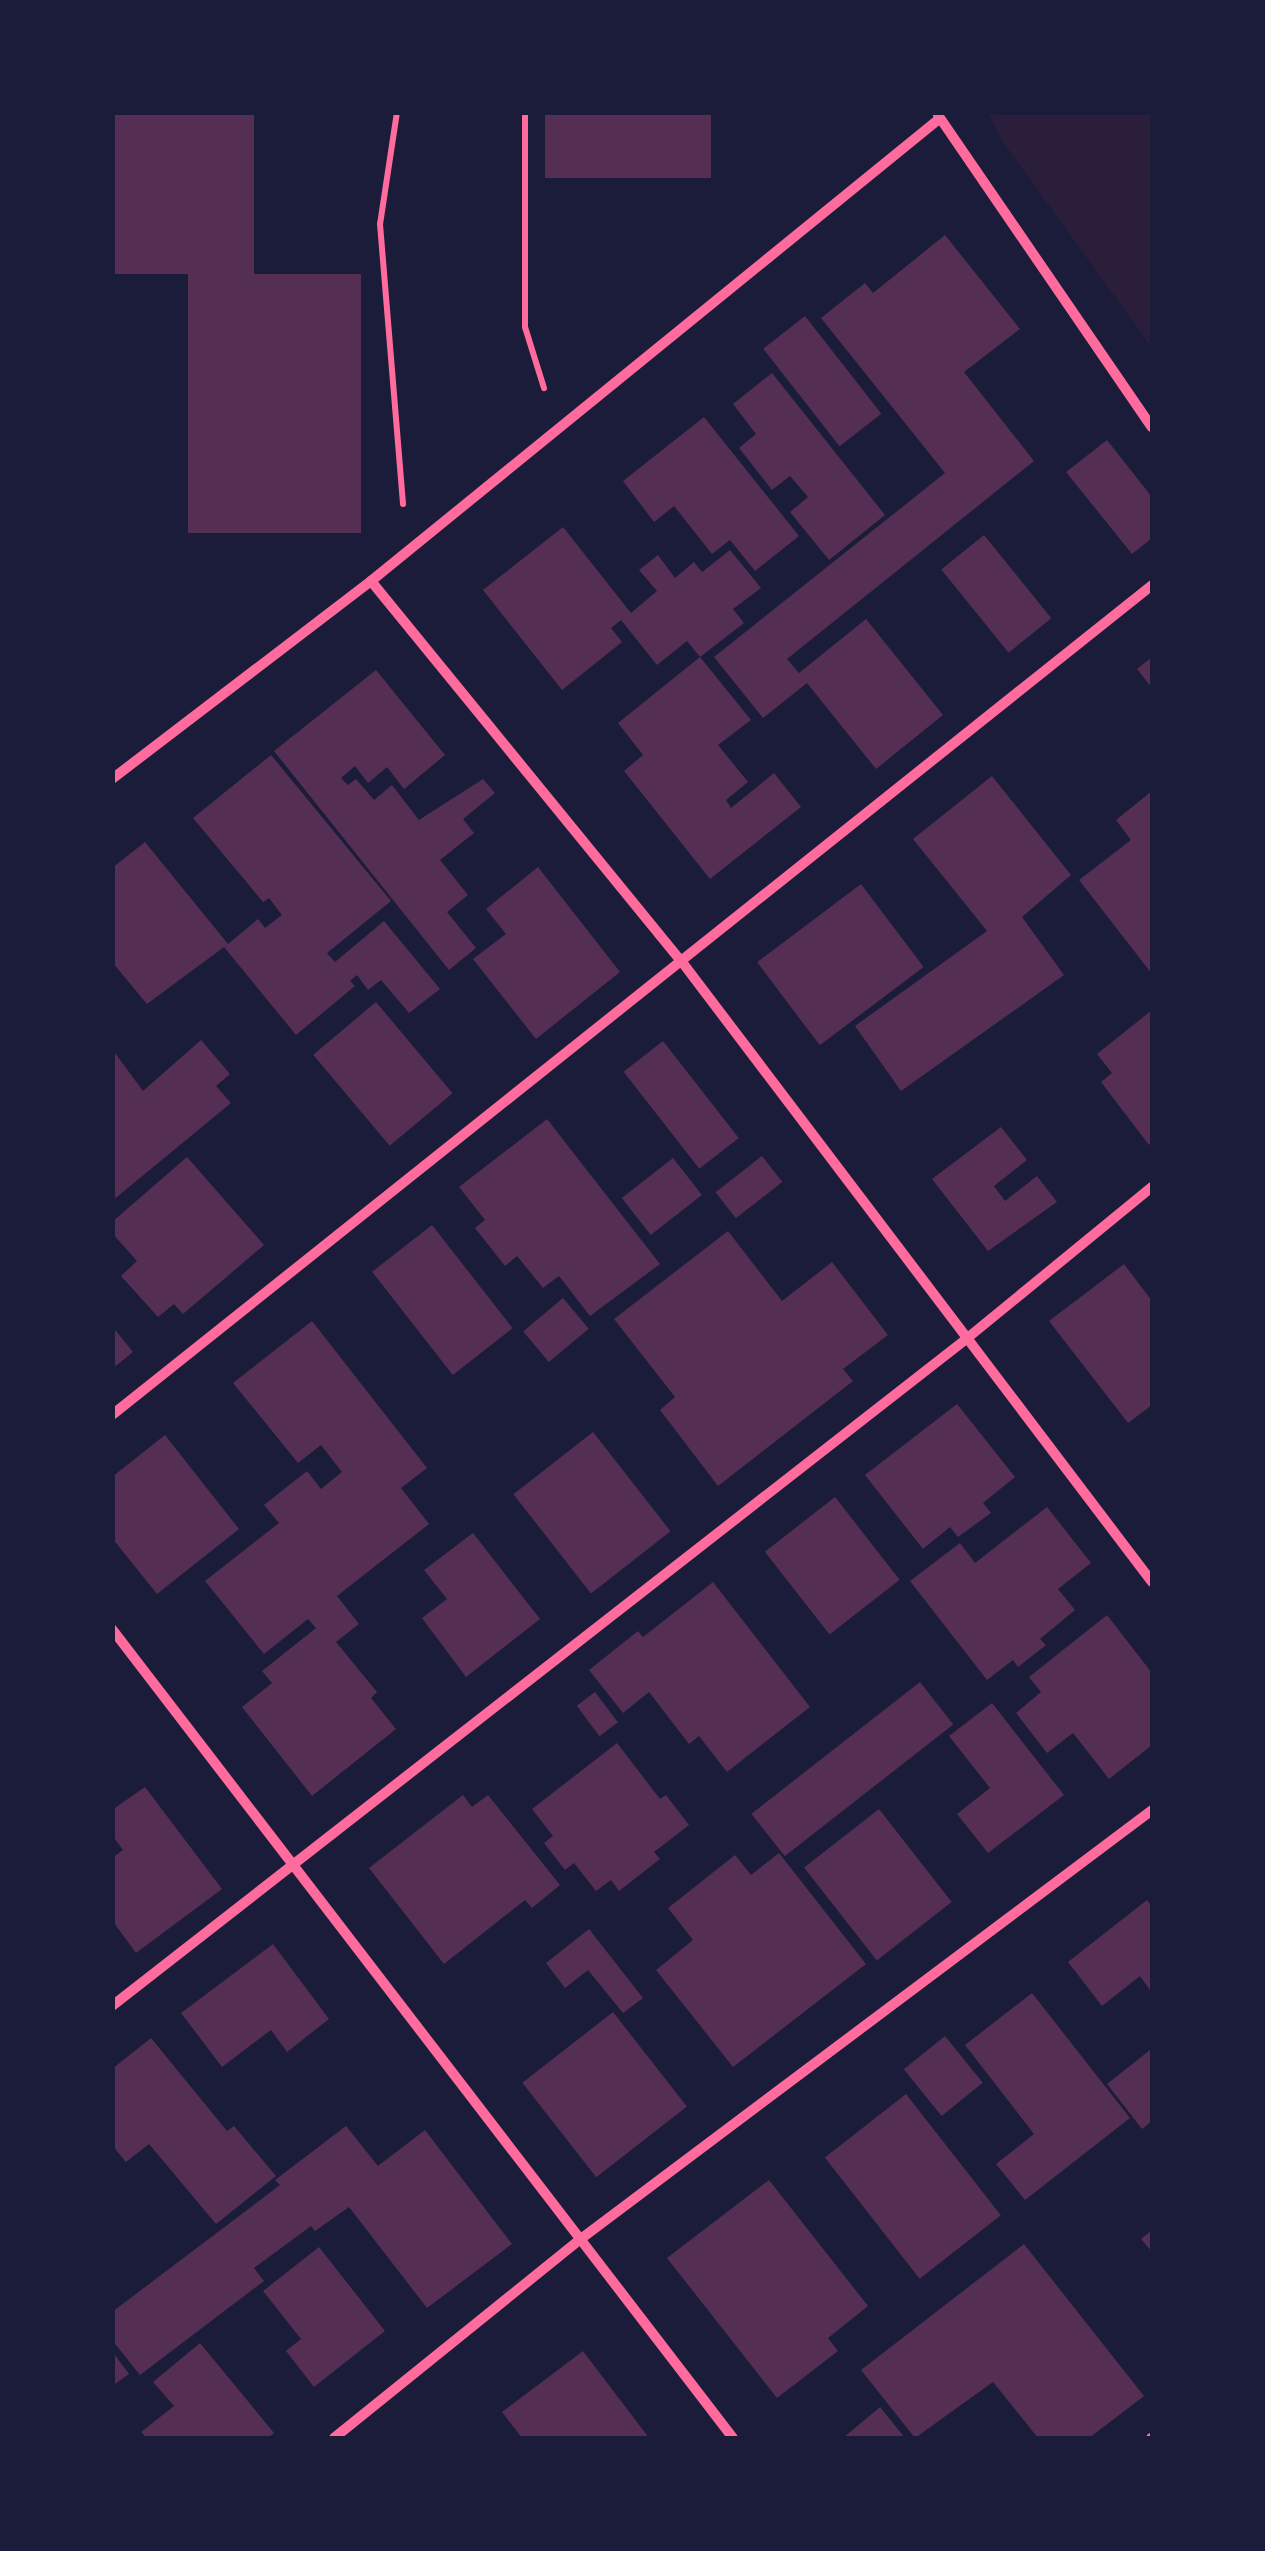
<!DOCTYPE html>
<style>
body{margin:0}
#map{position:relative;width:1265px;height:2551px;overflow:hidden;background:#1b1b3a;font-family:"Libre Baskerville",serif}
div>[style]{position:absolute}
.green>*{inset:0;background:#2a1e3b}
.building>*{inset:0;background:#542f53;transform-origin:0 0}
.path>*{height:6px;margin:-3px;padding:0 3px;transform-origin:3px;border-radius:3px;background:#ff6b9d}
.minor>*{height:10px;margin:-5px;padding:0 5px;transform-origin:5px;border-radius:5px;background:#ff6b9d}
span{translate:-50% -50%;white-space:nowrap;text-align:center;line-height:1.15;-webkit-text-stroke:10px #1b1b3a;paint-order:stroke}
.frame{position:absolute;inset:0;border:115px solid #1b1b3a;pointer-events:none}
</style>
<div id="map">
<div class="green">
<i style="clip-path:polygon(989px 113px,1152px 113px,1152px 348px,1000px 138px)"></i>
</div>
<div class="building">
<i style="clip-path:polygon(112px 112px,254px 112px,254px 274px,361px 274px,361px 533px,188px 533px,188px 274px,112px 274px)"></i>
<i style="left:545px;top:112px;width:166px;height:66px"></i>
<i style="clip-path:polygon(945px 235px,1020px 329px,964px 372px,1034px 461px,787px 659px,799px 673px,866px 619px,943px 715px,876px 769px,807px 683px,763px 718px,714px 657px,945px 473px,821px 318px,865px 283px,873px 293px)"></i>
<i style="left:805px;top:316px;width:124px;height:53px;rotate:52deg"></i>
<i style="clip-path:polygon(772px 373px,885px 515px,829px 560px,790px 512px,808px 497px,790px 476px,772px 490px,739px 448px,756px 434px,733px 404px)"></i>
<i style="clip-path:polygon(704px 417px,799px 536px,755px 571px,730px 540px,712px 554px,674px 506px,654px 522px,623px 481px)"></i>
<i style="clip-path:polygon(1107px 440px,1152px 497px,1152px 538px,1132px 554px,1066px 472px)"></i>
<i style="clip-path:polygon(563px 527px,631px 613px,657px 591px,639px 570px,658px 555px,675px 578px,694px 562px,702px 572px,730px 550px,761px 588px,733px 609px,744px 623px,700px 657px,687px 641px,657px 665px,621px 620px,611px 628px,622px 642px,562px 690px,483px 590px)"></i>
<i style="left:984px;top:535px;width:107px;height:55px;rotate:51deg"></i>
<i style="clip-path:polygon(700px 657px,751px 720px,718px 745px,748px 782px,726px 800px,731px 808px,774px 773px,801px 807px,710px 879px,624px 771px,643px 755px,618px 723px)"></i>
<i style="clip-path:polygon(1152px 657px,1152px 688px,1137px 669px)"></i>
<i style="clip-path:polygon(376px 670px,445px 755px,404px 789px,387px 767px,368px 783px,355px 766px,341px 778px,348px 785px,356px 779px,374px 800px,392px 785px,419px 820px,483px 779px,495px 793px,463px 819px,474px 833px,440px 860px,468px 895px,447px 912px,476px 948px,449px 970px,274px 751px)"></i>
<i style="clip-path:polygon(271px 755px,391px 901px,327px 953px,335px 962px,384px 921px,440px 989px,409px 1013px,381px 980px,368px 990px,357px 975px,350px 981px,355px 986px,296px 1035px,224px 947px,147px 1004px,112px 962px,112px 868px,145px 842px,228px 944px,258px 919px,265px 928px,282px 915px,269px 898px,263px 902px,193px 818px)"></i>
<i style="clip-path:polygon(992px 776px,1071px 875px,1022px 917px,1064px 975px,901px 1091px,855px 1026px,987px 931px,913px 839px)"></i>
<i style="clip-path:polygon(1152px 791px,1152px 974px,1079px 880px,1131px 840px,1116px 820px)"></i>
<i style="clip-path:polygon(538px 867px,620px 972px,536px 1039px,473px 959px,506px 934px,486px 909px)"></i>
<i style="left:861px;top:884px;width:104px;height:130px;rotate:53deg"></i>
<i style="left:376px;top:1002px;width:119px;height:82px;rotate:50deg"></i>
<i style="clip-path:polygon(1152px 1010px,1152px 1142px,1149px 1145px,1101px 1082px,1112px 1073px,1097px 1054px)"></i>
<i style="clip-path:polygon(201px 1040px,230px 1074px,216px 1086px,231px 1103px,112px 1201px,112px 1049px,143px 1091px)"></i>
<i style="left:663px;top:1041px;width:123px;height:50px;rotate:52deg"></i>
<i style="clip-path:polygon(547px 1119px,660px 1264px,590px 1316px,559px 1276px,543px 1288px,517px 1256px,505px 1266px,475px 1228px,485px 1220px,459px 1187px)"></i>
<i style="clip-path:polygon(1001px 1127px,1027px 1160px,994px 1186px,1005px 1201px,1037px 1176px,1057px 1202px,988px 1251px,932px 1179px)"></i>
<i style="left:762px;top:1156px;width:33px;height:59px;rotate:52deg"></i>
<i style="clip-path:polygon(187px 1157px,264px 1245px,183px 1314px,174px 1304px,158px 1317px,121px 1276px,137px 1261px,112px 1233px,112px 1222px)"></i>
<i style="left:673px;top:1158px;width:47px;height:65px;rotate:52deg"></i>
<i style="left:432px;top:1225px;width:131px;height:76px;rotate:52deg"></i>
<i style="clip-path:polygon(728px 1231px,782px 1301px,832px 1262px,888px 1335px,843px 1369px,853px 1381px,718px 1486px,660px 1410px,675px 1397px,614px 1319px)"></i>
<i style="clip-path:polygon(1124px 1264px,1152px 1301px,1152px 1405px,1128px 1423px,1049px 1321px)"></i>
<i style="left:563px;top:1298px;width:40px;height:52px;rotate:50deg"></i>
<i style="clip-path:polygon(312px 1321px,427px 1468px,401px 1488px,429px 1524px,337px 1596px,359px 1624px,336px 1642px,377px 1692px,371px 1698px,396px 1729px,312px 1796px,242px 1707px,272px 1683px,262px 1671px,316px 1628px,308px 1619px,264px 1654px,205px 1581px,279px 1523px,264px 1505px,307px 1471px,321px 1489px,342px 1472px,321px 1445px,298px 1463px,233px 1383px)"></i>
<i style="clip-path:polygon(112px 1326px,133px 1352px,112px 1369px)"></i>
<i style="clip-path:polygon(957px 1404px,1015px 1477px,983px 1503px,991px 1513px,958px 1537px,950px 1527px,923px 1549px,865px 1475px)"></i>
<i style="left:593px;top:1432px;width:126px;height:101px;rotate:52deg"></i>
<i style="clip-path:polygon(165px 1435px,239px 1529px,157px 1594px,112px 1538px,112px 1477px)"></i>
<i style="left:835px;top:1497px;width:105px;height:89px;rotate:52deg"></i>
<i style="clip-path:polygon(1047px 1507px,1091px 1563px,1058px 1589px,1075px 1610px,1040px 1639px,1046px 1645px,1018px 1667px,1013px 1660px,987px 1680px,910px 1581px,960px 1543px,975px 1563px)"></i>
<i style="clip-path:polygon(473px 1533px,540px 1619px,466px 1677px,422px 1618px,447px 1599px,424px 1570px)"></i>
<i style="clip-path:polygon(713px 1582px,810px 1707px,727px 1772px,699px 1736px,689px 1744px,649px 1692px,623px 1713px,589px 1670px,638px 1631px,643px 1637px)"></i>
<i style="clip-path:polygon(1107px 1615px,1152px 1673px,1152px 1745px,1109px 1779px,1073px 1733px,1047px 1753px,1016px 1713px,1041px 1692px,1029px 1677px)"></i>
<i style="left:920px;top:1682px;width:54px;height:214px;rotate:52deg"></i>
<i style="left:595px;top:1692px;width:38px;height:23px;rotate:53deg"></i>
<i style="clip-path:polygon(992px 1703px,1064px 1795px,988px 1853px,957px 1814px,990px 1788px,949px 1736px)"></i>
<i style="clip-path:polygon(617px 1743px,660px 1799px,666px 1795px,689px 1825px,654px 1852px,660px 1859px,619px 1891px,611px 1880px,596px 1891px,574px 1863px,565px 1870px,544px 1843px,553px 1836px,532px 1809px)"></i>
<i style="clip-path:polygon(145px 1787px,222px 1889px,136px 1953px,112px 1920px,112px 1858px,123px 1850px,112px 1835px,112px 1810px)"></i>
<i style="clip-path:polygon(463px 1795px,472px 1807px,488px 1795px,560px 1885px,532px 1908px,525px 1900px,444px 1964px,369px 1868px)"></i>
<i style="left:879px;top:1809px;width:118px;height:95px;rotate:52deg"></i>
<i style="clip-path:polygon(779px 1853px,866px 1964px,733px 2067px,656px 1970px,693px 1940px,668px 1908px,735px 1855px,751px 1875px)"></i>
<i style="clip-path:polygon(1147px 1900px,1152px 1907px,1152px 1993px,1140px 1976px,1102px 2006px,1068px 1962px)"></i>
<i style="clip-path:polygon(589px 1929px,643px 1998px,623px 2013px,588px 1970px,565px 1988px,546px 1963px)"></i>
<i style="clip-path:polygon(273px 1944px,329px 2019px,287px 2052px,271px 2030px,222px 2067px,181px 2013px)"></i>
<i style="clip-path:polygon(1032px 1993px,1130px 2118px,1025px 2200px,996px 2164px,1034px 2134px,965px 2045px)"></i>
<i style="left:613px;top:2012px;width:120px;height:115px;rotate:52deg"></i>
<i style="left:945px;top:2036px;width:60px;height:53px;rotate:51deg"></i>
<i style="clip-path:polygon(151px 2038px,227px 2131px,234px 2126px,276px 2176px,216px 2224px,149px 2144px,126px 2162px,112px 2145px,112px 2069px)"></i>
<i style="clip-path:polygon(1150px 2050px,1152px 2121px,1142px 2129px,1107px 2084px)"></i>
<i style="left:906px;top:2094px;width:154px;height:103px;rotate:52deg"></i>
<i style="clip-path:polygon(346px 2126px,378px 2166px,425px 2130px,512px 2244px,427px 2308px,349px 2207px,315px 2231px,311px 2226px,254px 2268px,264px 2281px,140px 2375px,112px 2340px,112px 2312px,280px 2185px,275px 2180px)"></i>
<i style="clip-path:polygon(769px 2180px,868px 2306px,828px 2338px,838px 2351px,777px 2398px,667px 2258px)"></i>
<i style="clip-path:polygon(1152px 2230px,1152px 2252px,1141px 2239px)"></i>
<i style="clip-path:polygon(1024px 2244px,1144px 2396px,1089px 2438px,1038px 2438px,993px 2382px,915px 2438px,861px 2370px)"></i>
<i style="clip-path:polygon(319px 2247px,385px 2331px,314px 2387px,286px 2351px,301px 2339px,263px 2291px)"></i>
<i style="clip-path:polygon(200px 2343px,274px 2433px,268px 2438px,147px 2438px,141px 2432px,174px 2406px,153px 2382px)"></i>
<i style="clip-path:polygon(112px 2351px,129px 2374px,112px 2386px)"></i>
<i style="clip-path:polygon(583px 2351px,649px 2438px,522px 2438px,502px 2412px)"></i>
<i style="clip-path:polygon(880px 2407px,905px 2438px,843px 2438px)"></i>
</div>
<div class="path">
<i style="left:397px;top:112px;width:113px;rotate:98.6deg"></i>
<i style="left:380px;top:224px;width:281px;rotate:85.3deg"></i>
<i style="left:525px;top:112px;width:215px;rotate:90deg"></i>
<i style="left:525px;top:327px;width:64px;rotate:72.7deg"></i>
</div>
<div class="minor">
<i style="left:938px;top:115px;width:378px;rotate:55.6deg"></i>
<i style="left:371px;top:581px;width:487px;rotate:50.8deg"></i>
<i style="left:679px;top:958px;width:783px;rotate:52.84deg"></i>
<i style="left:112px;top:779px;width:326px;rotate:-37.4deg"></i>
<i style="left:371px;top:581px;width:732px;rotate:-39.12deg"></i>
<i style="left:112px;top:1415px;width:1331px;rotate:-38.59deg"></i>
<i style="left:112px;top:1629px;width:1020px;rotate:52.49deg"></i>
<i style="left:112px;top:2006px;width:1082px;rotate:-37.98deg"></i>
<i style="left:965px;top:1340px;width:242px;rotate:-39.3deg"></i>
<i style="left:334px;top:2438px;width:319px;rotate:-38.9deg"></i>
<i style="left:582px;top:2238px;width:713px;rotate:-36.9deg"></i>
<i style="left:1151px;top:2438px;width:1px"></i>
</div>
<div class="frame"></div>
</div>
